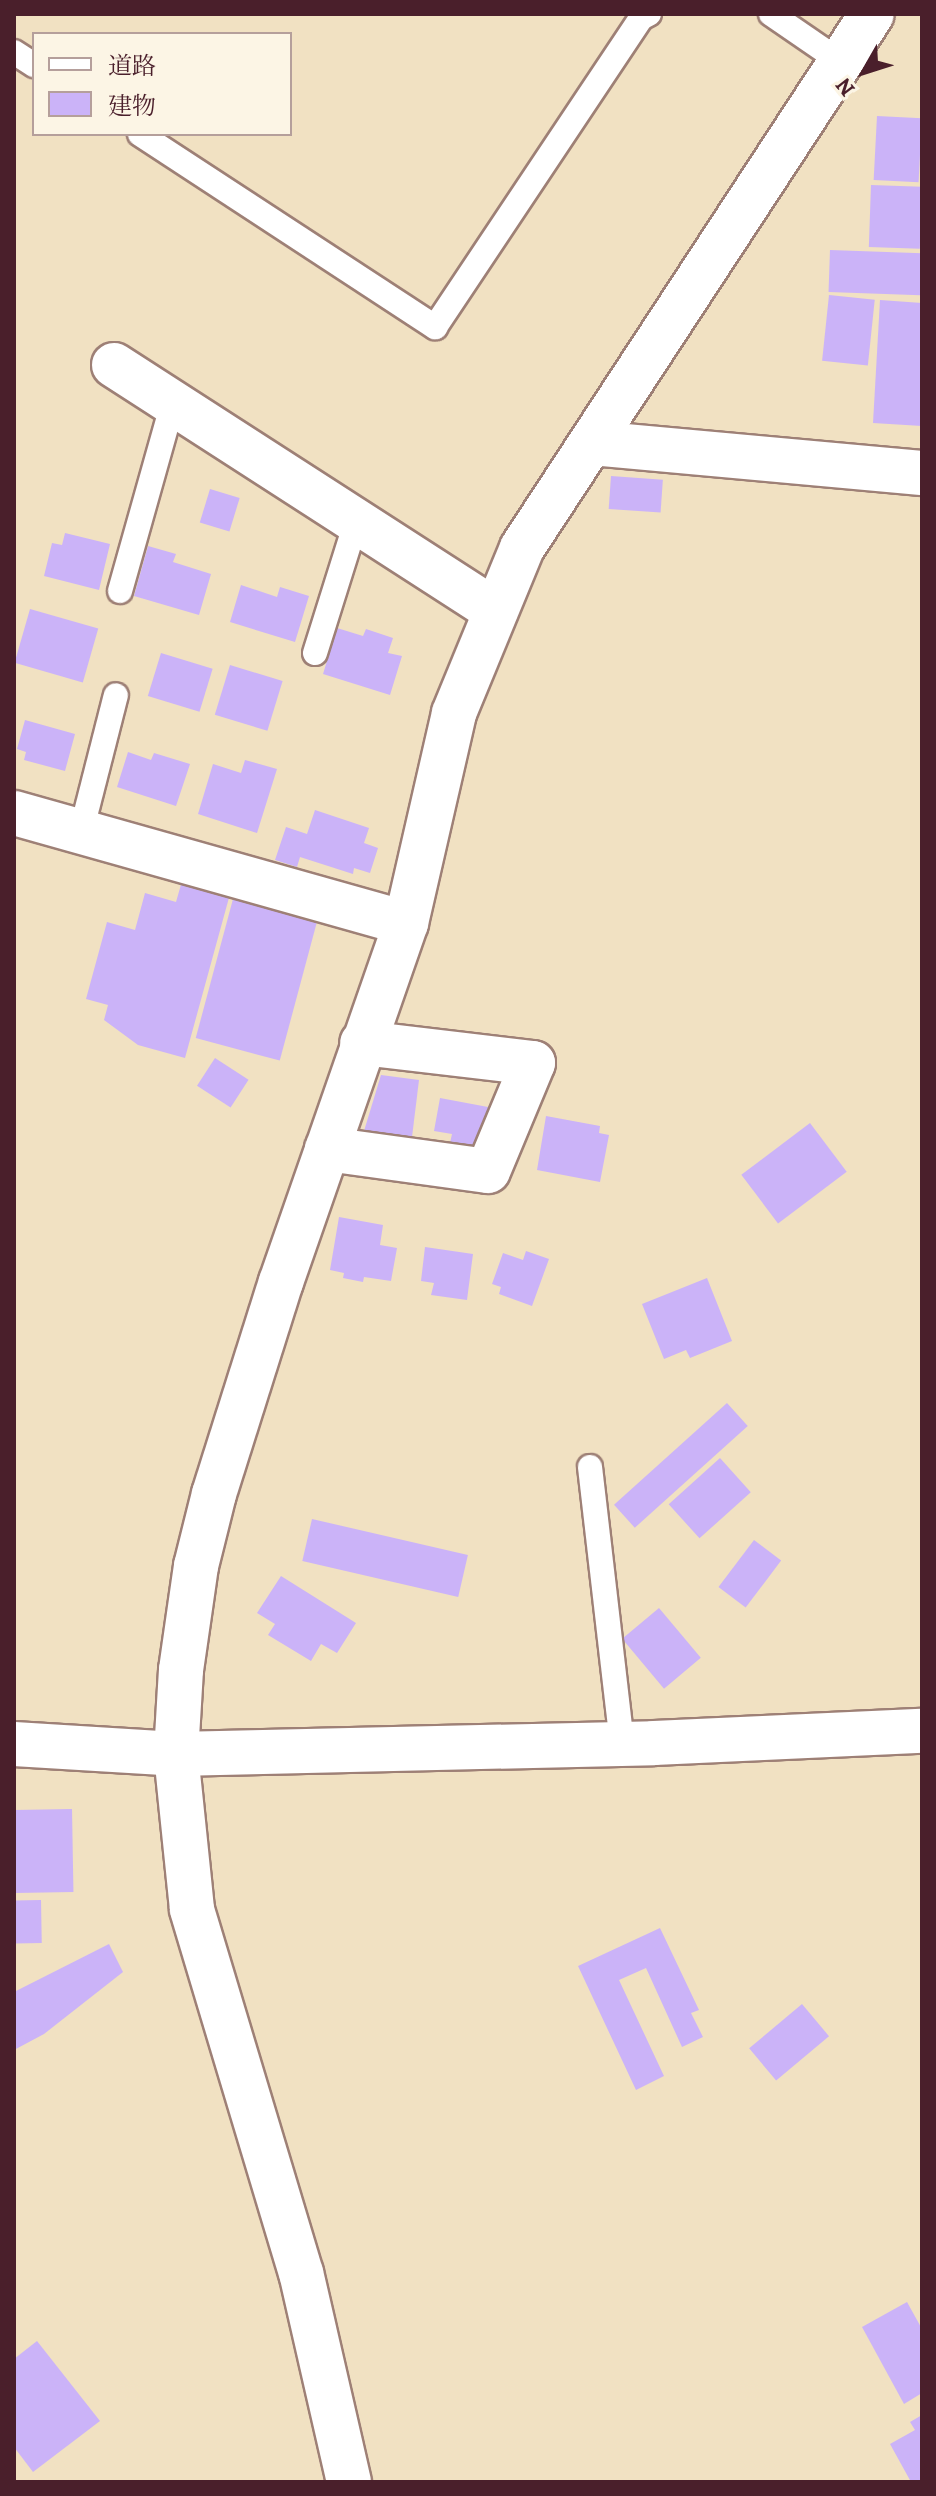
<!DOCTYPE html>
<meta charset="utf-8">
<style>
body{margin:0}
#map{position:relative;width:936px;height:2496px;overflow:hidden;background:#f1e1c2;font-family:Alegreya,"Noto Serif JP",serif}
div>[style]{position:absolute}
.building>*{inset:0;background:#cbb3f8;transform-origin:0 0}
.roads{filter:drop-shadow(2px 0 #9e8076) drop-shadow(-2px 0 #9e8076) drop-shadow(0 2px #9e8076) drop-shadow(0 -2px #9e8076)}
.service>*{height:24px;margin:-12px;padding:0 12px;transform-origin:12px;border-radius:12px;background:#fff}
.minor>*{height:44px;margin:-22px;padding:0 22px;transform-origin:22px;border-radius:22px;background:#fff}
.tertiary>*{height:44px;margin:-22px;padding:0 22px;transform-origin:22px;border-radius:22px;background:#fff}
span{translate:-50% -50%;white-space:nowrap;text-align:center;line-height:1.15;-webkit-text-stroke:6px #fcf5e5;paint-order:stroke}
.frame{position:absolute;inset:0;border:16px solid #4a1f2b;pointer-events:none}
.legend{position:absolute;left:32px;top:32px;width:260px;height:104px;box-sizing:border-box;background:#fcf5e5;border:2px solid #b59f9b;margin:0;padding:10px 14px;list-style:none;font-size:24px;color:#4a1f2b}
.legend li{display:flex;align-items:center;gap:16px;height:40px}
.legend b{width:40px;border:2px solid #b59f9b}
.north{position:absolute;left:824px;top:32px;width:80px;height:80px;-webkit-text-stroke:6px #fcf5e5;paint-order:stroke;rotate:231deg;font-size:22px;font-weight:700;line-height:32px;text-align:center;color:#4a1f2b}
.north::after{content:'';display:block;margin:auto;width:28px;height:36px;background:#4a1f2b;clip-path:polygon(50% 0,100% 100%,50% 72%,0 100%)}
</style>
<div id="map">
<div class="building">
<i style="left:877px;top:116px;width:45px;height:64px;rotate:3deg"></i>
<i style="left:871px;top:185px;width:51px;height:62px;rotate:2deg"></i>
<i style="left:830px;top:250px;width:92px;height:42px;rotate:2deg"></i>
<i style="left:829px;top:295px;width:46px;height:66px;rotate:6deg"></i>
<i style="clip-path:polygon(880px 300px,922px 303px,922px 426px,873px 423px)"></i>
<i style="left:611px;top:476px;width:52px;height:33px;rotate:4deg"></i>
<i style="left:210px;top:489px;width:31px;height:35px;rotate:17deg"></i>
<i style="clip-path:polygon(65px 533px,110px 544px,99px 590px,44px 576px,52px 543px,62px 545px)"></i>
<i style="clip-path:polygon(148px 546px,176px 554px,173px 562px,211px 574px,199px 615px,134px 596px)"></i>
<i style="clip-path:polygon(241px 585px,277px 597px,280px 587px,309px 596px,295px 642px,230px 622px)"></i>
<i style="left:30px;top:609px;width:71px;height:56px;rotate:16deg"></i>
<i style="clip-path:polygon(337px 628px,363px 636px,366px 629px,393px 638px,388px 653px,402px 656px,390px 695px,323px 674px)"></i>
<i style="left:161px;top:653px;width:54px;height:45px;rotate:17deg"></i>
<i style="left:230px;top:665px;width:55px;height:52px;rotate:17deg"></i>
<i style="clip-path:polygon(25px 720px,75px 734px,65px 771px,24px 760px,26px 752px,17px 749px)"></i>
<i style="clip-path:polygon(128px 752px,151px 760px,154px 753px,190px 764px,176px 806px,117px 787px)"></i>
<i style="clip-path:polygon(245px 760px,277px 769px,257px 833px,198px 814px,213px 764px,241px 773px)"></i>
<i style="clip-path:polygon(315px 810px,369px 828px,364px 843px,378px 848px,370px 873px,354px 868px,353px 874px,300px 857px,297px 867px,275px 860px,286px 827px,307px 834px)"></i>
<i style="clip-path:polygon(182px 881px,230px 894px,185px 1058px,138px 1045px,104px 1020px,108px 1005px,86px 999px,107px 922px,135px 930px,145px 893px,176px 902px)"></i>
<i style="left:233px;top:899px;width:87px;height:144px;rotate:15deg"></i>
<i style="left:215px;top:1058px;width:40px;height:33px;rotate:33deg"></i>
<i style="clip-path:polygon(381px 1075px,419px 1080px,412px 1137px,364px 1131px)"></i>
<i style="clip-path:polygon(440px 1098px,488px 1107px,480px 1149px,450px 1143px,452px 1134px,434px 1131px)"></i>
<i style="clip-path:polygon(546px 1116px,600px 1126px,599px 1133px,609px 1135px,600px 1182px,537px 1170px)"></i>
<i style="left:810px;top:1123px;width:61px;height:86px;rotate:53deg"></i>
<i style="clip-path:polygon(339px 1217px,383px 1225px,380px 1245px,397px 1248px,391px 1281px,364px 1277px,363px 1282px,343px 1278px,344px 1273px,330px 1270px)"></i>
<i style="clip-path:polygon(425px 1247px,473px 1254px,467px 1300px,431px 1295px,434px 1283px,421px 1281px)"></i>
<i style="clip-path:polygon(526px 1251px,549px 1259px,532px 1306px,499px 1294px,501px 1287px,492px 1284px,503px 1253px,523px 1260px)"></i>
<i style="clip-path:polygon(707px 1278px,732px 1341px,690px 1358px,686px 1350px,664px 1359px,642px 1304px)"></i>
<i style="left:727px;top:1403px;width:31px;height:152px;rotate:48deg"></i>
<i style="left:720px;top:1458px;width:46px;height:69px;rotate:48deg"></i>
<i style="left:312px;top:1519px;width:160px;height:43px;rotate:13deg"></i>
<i style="left:754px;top:1540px;width:34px;height:59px;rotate:37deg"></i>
<i style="clip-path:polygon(281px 1576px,356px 1623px,337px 1653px,321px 1644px,311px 1661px,268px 1635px,275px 1624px,257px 1613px)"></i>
<i style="left:659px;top:1608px;width:65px;height:48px;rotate:50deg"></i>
<i style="left:72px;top:1809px;width:83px;height:58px;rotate:89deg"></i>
<i style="left:41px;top:1900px;width:43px;height:27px;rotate:89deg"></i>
<i style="clip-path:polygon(660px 1928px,699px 2010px,691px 2013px,703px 2037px,682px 2047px,646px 1968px,619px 1980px,664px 2076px,636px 2090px,578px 1966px)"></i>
<i style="clip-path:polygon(109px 1944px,123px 1972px,44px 2034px,14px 2050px,14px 1992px)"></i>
<i style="left:802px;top:2004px;width:42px;height:69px;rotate:50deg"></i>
<i style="clip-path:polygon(907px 2302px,922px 2329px,922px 2393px,904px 2404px,862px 2327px)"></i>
<i style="clip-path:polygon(37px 2341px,100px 2421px,33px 2472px,14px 2447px,14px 2359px)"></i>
<i style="clip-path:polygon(922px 2415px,922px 2482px,911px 2482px,890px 2444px,915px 2430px,910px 2422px)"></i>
</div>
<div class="roads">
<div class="service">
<i style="left:771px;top:14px;width:85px;rotate:34.4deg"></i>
<i style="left:14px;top:52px;width:24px;rotate:33deg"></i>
<i style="left:140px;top:134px;width:353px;rotate:33.2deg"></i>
<i style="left:435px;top:327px;width:371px;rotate:-56.3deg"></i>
<i style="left:641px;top:18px;width:9px;rotate:-27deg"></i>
<i style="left:120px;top:591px;width:195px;rotate:-74.3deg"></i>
<i style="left:315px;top:653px;width:137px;rotate:-72.6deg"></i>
<i style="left:81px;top:832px;width:141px;rotate:-75.7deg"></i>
<i style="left:590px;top:1467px;width:277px;rotate:83.4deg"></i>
</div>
<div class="minor">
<i style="left:114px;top:365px;width:454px;rotate:32.8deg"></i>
<i style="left:592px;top:443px;width:331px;rotate:5.2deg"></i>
<i style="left:14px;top:813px;width:407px;rotate:15.7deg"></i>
<i style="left:327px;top:1149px;width:162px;rotate:7.8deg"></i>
<i style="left:488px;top:1171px;width:117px;rotate:-67.4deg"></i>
<i style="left:533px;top:1063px;width:172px;rotate:-173.3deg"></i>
<i style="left:14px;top:1744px;width:162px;rotate:3.5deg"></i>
</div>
<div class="tertiary">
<i style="left:176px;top:1754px;width:478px;rotate:-1.3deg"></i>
<i style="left:654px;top:1743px;width:268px;rotate:-2.6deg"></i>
<i style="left:349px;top:2482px;width:214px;rotate:-102.9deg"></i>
<i style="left:301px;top:2273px;width:380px;rotate:-106.7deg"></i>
<i style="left:192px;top:1909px;width:156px;rotate:-95.9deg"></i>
<i style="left:176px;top:1754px;width:84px;rotate:-86.6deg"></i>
<i style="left:181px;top:1670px;width:105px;rotate:-81.8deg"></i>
<i style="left:196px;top:1566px;width:74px;rotate:-76deg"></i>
<i style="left:214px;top:1494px;width:222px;rotate:-72.5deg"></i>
<i style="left:281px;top:1282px;width:380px;rotate:-70.8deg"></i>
<i style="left:406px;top:923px;width:215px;rotate:-77.1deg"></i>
<i style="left:454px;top:713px;width:178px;rotate:-67.6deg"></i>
<i style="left:522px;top:548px;width:638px;rotate:-56.76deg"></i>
</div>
</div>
<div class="frame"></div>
<ul class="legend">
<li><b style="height:10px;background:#fff"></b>道路</li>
<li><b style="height:22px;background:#cbb3f8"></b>建物</li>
</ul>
<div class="north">N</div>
</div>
